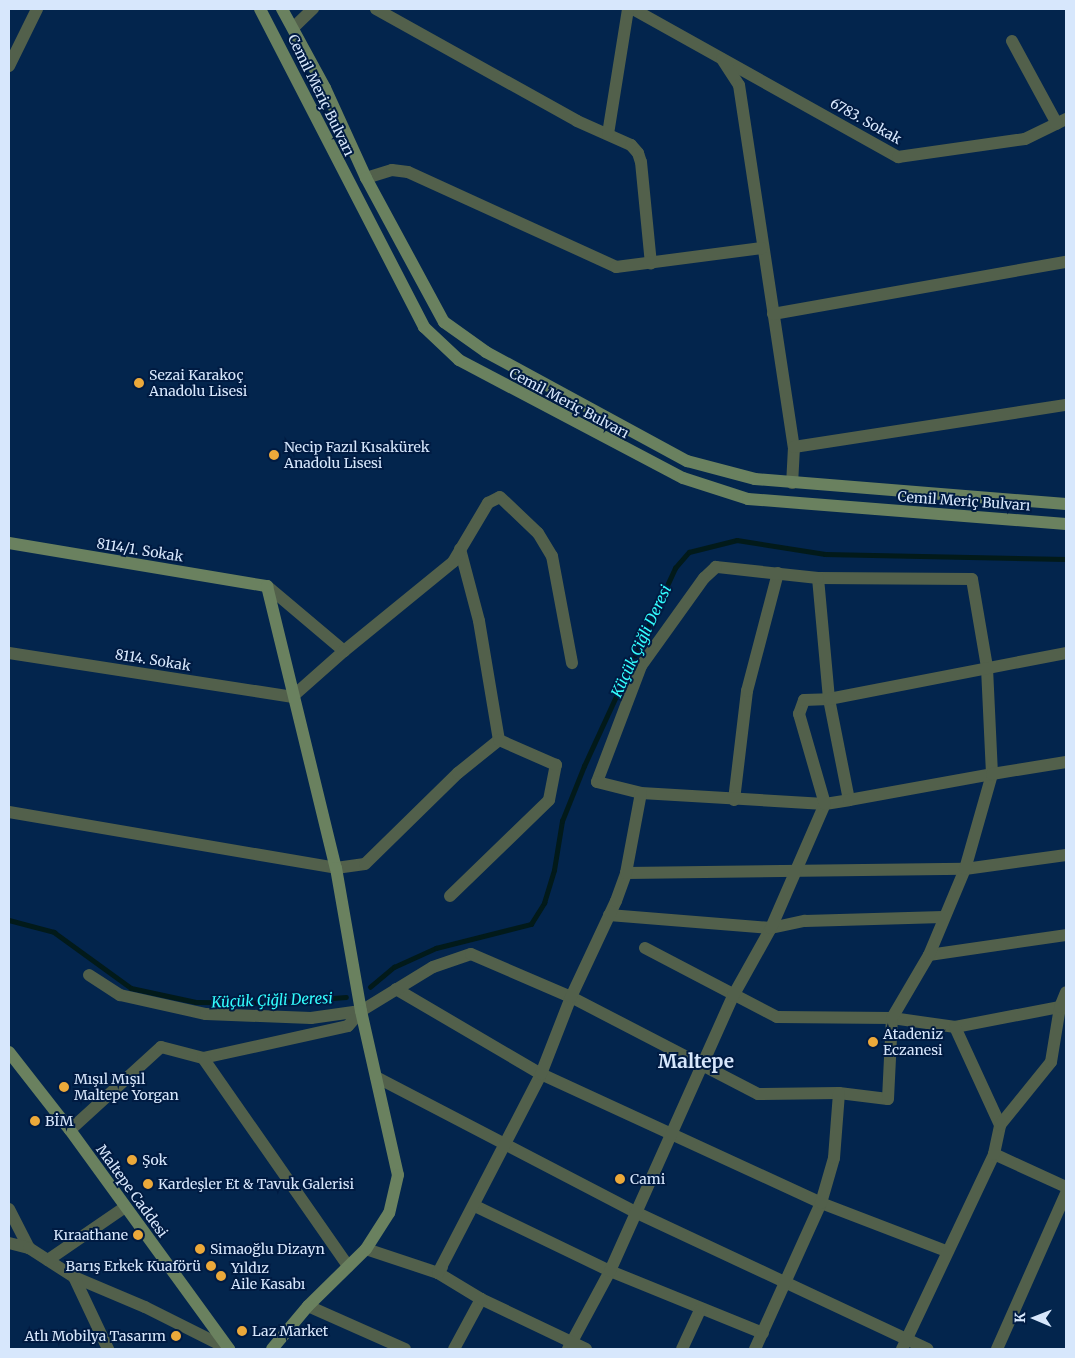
<!DOCTYPE html>
<meta charset="utf-8">
<style>
body{margin:0}
#map{position:relative;width:1075px;height:1358px;overflow:hidden;background:#03254d;font-family:Merriweather,serif}
div>[style]{position:absolute}
.stream>*{height:4.5px;margin:-2.25px;padding:0 2.25px;transform-origin:2.25px;border-radius:2.25px;background:#021a1a}
.street>*{height:12px;margin:-6px;padding:0 6px;transform-origin:6px;border-radius:6px;background:#52604b}
.secondary>*{height:12px;margin:-6px;padding:0 6px;transform-origin:6px;border-radius:6px;background:#6a815f}
.dots>*{width:14px;height:14px;translate:-50% -50%;box-sizing:border-box;border:2px solid #001b42;border-radius:50%}
span{translate:-50% -50%;white-space:nowrap;text-align:center;line-height:1.15;-webkit-text-stroke:4px #001b42;paint-order:stroke}
.street-label{font-size:14px;color:#d7e7fc}
.poi-label{font-size:14px;color:#d7e7fc}
.left{translate:0 -50%;text-align:left}
.right{translate:-100% -50%;text-align:right}
.water-label{font-size:15px;color:#32fdfe;font-style:italic}
.district-label{font-size:19px;color:#d7e7fc;font-weight:700}
.frame{position:absolute;inset:0;border:10px solid #d7e7fc;pointer-events:none}
.north{position:absolute;left:1010px;top:1293px;width:50px;height:50px;-webkit-text-stroke:4px #001b42;paint-order:stroke;rotate:271deg;font-size:14px;font-weight:700;line-height:20px;text-align:center;color:#d7e7fc}
.north::after{content:'';display:block;margin:auto;width:18px;height:22px;background:#d7e7fc;clip-path:polygon(50% 0,100% 100%,50% 72%,0 100%)}
</style>
<div id="map">
<div class="stream">
<i style="left:9px;top:920px;width:47px;rotate:14.9deg"></i>
<i style="left:54px;top:932px;width:95px;rotate:36deg"></i>
<i style="left:131px;top:988px;width:66px;rotate:12.2deg"></i>
<i style="left:196px;top:1002px;width:72px;rotate:0.8deg"></i>
<i style="left:268px;top:1003px;width:78px;rotate:-4.4deg"></i>
<i style="left:370px;top:987px;width:31px;rotate:-40deg"></i>
<i style="left:394px;top:967px;width:46px;rotate:-24.3deg"></i>
<i style="left:436px;top:948px;width:98px;rotate:-14.2deg"></i>
<i style="left:531px;top:924px;width:25px;rotate:-58deg"></i>
<i style="left:544px;top:903px;width:34px;rotate:-73deg"></i>
<i style="left:554px;top:870px;width:50px;rotate:-80.7deg"></i>
<i style="left:562px;top:821px;width:59px;rotate:-68.2deg"></i>
<i style="left:584px;top:766px;width:218px;rotate:-65.3deg"></i>
<i style="left:675px;top:568px;width:21px;rotate:-49deg"></i>
<i style="left:689px;top:552px;width:49px;rotate:-14deg"></i>
<i style="left:737px;top:540px;width:89px;rotate:9deg"></i>
<i style="left:825px;top:554px;width:241px;rotate:1.2deg"></i>
</div>
<div class="street">
<i style="left:376px;top:9px;width:230px;rotate:29.1deg"></i>
<i style="left:577px;top:121px;width:59px;rotate:24deg"></i>
<i style="left:631px;top:145px;width:11px;rotate:49deg"></i>
<i style="left:638px;top:153px;width:9px;rotate:72deg"></i>
<i style="left:641px;top:162px;width:102px;rotate:84.4deg"></i>
<i style="left:633px;top:9px;width:304px;rotate:29.2deg"></i>
<i style="left:898px;top:157px;width:128px;rotate:-8.1deg"></i>
<i style="left:1025px;top:139px;width:46px;rotate:-26deg"></i>
<i style="left:293px;top:28px;width:28px;rotate:-44deg"></i>
<i style="left:1012px;top:41px;width:94px;rotate:61.5deg"></i>
<i style="left:722px;top:59px;width:31px;rotate:57deg"></i>
<i style="left:739px;top:85px;width:366px;rotate:81.4deg"></i>
<i style="left:794px;top:447px;width:36px;rotate:93deg"></i>
<i style="left:9px;top:66px;width:64px;rotate:-63.8deg"></i>
<i style="left:608px;top:134px;width:127px;rotate:-80.9deg"></i>
<i style="left:366px;top:178px;width:27px;rotate:-17deg"></i>
<i style="left:392px;top:170px;width:16px;rotate:7deg"></i>
<i style="left:408px;top:172px;width:229px;rotate:24.5deg"></i>
<i style="left:616px;top:267px;width:147px;rotate:-7.4deg"></i>
<i style="left:773px;top:314px;width:298px;rotate:-10.1deg"></i>
<i style="left:794px;top:447px;width:275px;rotate:-8.8deg"></i>
<i style="left:460px;top:549px;width:74px;rotate:75.2deg"></i>
<i style="left:479px;top:621px;width:121px;rotate:80.5deg"></i>
<i style="left:818px;top:578px;width:121px;rotate:84.8deg"></i>
<i style="left:829px;top:699px;width:103px;rotate:78.8deg"></i>
<i style="left:267px;top:586px;width:101px;rotate:40.2deg"></i>
<i style="left:344px;top:651px;width:141px;rotate:-39.2deg"></i>
<i style="left:453px;top:562px;width:69px;rotate:-59.3deg"></i>
<i style="left:488px;top:503px;width:13px;rotate:-27deg"></i>
<i style="left:500px;top:497px;width:52px;rotate:43.5deg"></i>
<i style="left:538px;top:533px;width:27px;rotate:59deg"></i>
<i style="left:552px;top:556px;width:109px;rotate:79.4deg"></i>
<i style="left:9px;top:653px;width:286px;rotate:8.8deg"></i>
<i style="left:292px;top:697px;width:69px;rotate:-41.5deg"></i>
<i style="left:734px;top:800px;width:110px;rotate:-83.2deg"></i>
<i style="left:747px;top:691px;width:122px;rotate:-75.3deg"></i>
<i style="left:9px;top:812px;width:332px;rotate:9.7deg"></i>
<i style="left:336px;top:868px;width:29px;rotate:-8deg"></i>
<i style="left:365px;top:864px;width:130px;rotate:-44.4deg"></i>
<i style="left:458px;top:773px;width:53px;rotate:-38.8deg"></i>
<i style="left:626px;top:873px;width:339px;rotate:-0.7deg"></i>
<i style="left:965px;top:869px;width:102px;rotate:-7.9deg"></i>
<i style="left:450px;top:896px;width:138px;rotate:-44.1deg"></i>
<i style="left:549px;top:800px;width:36px;rotate:-79deg"></i>
<i style="left:556px;top:765px;width:62px;rotate:-156.3deg"></i>
<i style="left:609px;top:915px;width:163px;rotate:4.6deg"></i>
<i style="left:771px;top:928px;width:35px;rotate:-12deg"></i>
<i style="left:805px;top:921px;width:138px;rotate:-1.7deg"></i>
<i style="left:645px;top:948px;width:149px;rotate:27.6deg"></i>
<i style="left:777px;top:1017px;width:115px;rotate:0.5deg"></i>
<i style="left:892px;top:1018px;width:64px;rotate:8.1deg"></i>
<i style="left:955px;top:1027px;width:107px;rotate:-10.8deg"></i>
<i style="left:929px;top:955px;width:138px;rotate:-8.3deg"></i>
<i style="left:89px;top:975px;width:37px;rotate:33deg"></i>
<i style="left:120px;top:995px;width:88px;rotate:12.5deg"></i>
<i style="left:206px;top:1014px;width:105px;rotate:2.2deg"></i>
<i style="left:311px;top:1018px;width:50px;rotate:-8deg"></i>
<i style="left:396px;top:989px;width:168px;rotate:30.4deg"></i>
<i style="left:541px;top:1074px;width:308px;rotate:24.7deg"></i>
<i style="left:821px;top:1203px;width:134px;rotate:21deg"></i>
<i style="left:955px;top:1027px;width:108px;rotate:65.3deg"></i>
<i style="left:203px;top:1058px;width:148px;rotate:-12.4deg"></i>
<i style="left:348px;top:1026px;width:20px;rotate:-49deg"></i>
<i style="left:361px;top:1011px;width:84px;rotate:-31.4deg"></i>
<i style="left:433px;top:967px;width:40px;rotate:-18.9deg"></i>
<i style="left:471px;top:954px;width:109px;rotate:23.3deg"></i>
<i style="left:571px;top:997px;width:211px;rotate:27.4deg"></i>
<i style="left:758px;top:1094px;width:81px;rotate:-0.7deg"></i>
<i style="left:839px;top:1093px;width:49px;rotate:7deg"></i>
<i style="left:888px;top:1099px;width:81px;rotate:-87.2deg"></i>
<i style="left:892px;top:1018px;width:73px;rotate:-59.6deg"></i>
<i style="left:929px;top:955px;width:93px;rotate:-67.3deg"></i>
<i style="left:965px;top:869px;width:99px;rotate:-74.1deg"></i>
<i style="left:992px;top:774px;width:107px;rotate:-92.7deg"></i>
<i style="left:987px;top:667px;width:89px;rotate:-99.7deg"></i>
<i style="left:972px;top:579px;width:154px;rotate:-179.6deg"></i>
<i style="left:818px;top:578px;width:103px;rotate:-173.8deg"></i>
<i style="left:716px;top:567px;width:16px;rotate:137deg"></i>
<i style="left:704px;top:578px;width:108px;rotate:125.6deg"></i>
<i style="left:641px;top:666px;width:124px;rotate:110.8deg"></i>
<i style="left:597px;top:782px;width:45px;rotate:14deg"></i>
<i style="left:641px;top:793px;width:184px;rotate:3.4deg"></i>
<i style="left:825px;top:804px;width:24px;rotate:-9deg"></i>
<i style="left:849px;top:800px;width:145px;rotate:-10.3deg"></i>
<i style="left:992px;top:774px;width:75px;rotate:-9.2deg"></i>
<i style="left:376px;top:1077px;width:292px;rotate:27.5deg"></i>
<i style="left:635px;top:1212px;width:323px;rotate:25.1deg"></i>
<i style="left:70px;top:1130px;width:123px;rotate:-42.4deg"></i>
<i style="left:161px;top:1047px;width:43px;rotate:14.7deg"></i>
<i style="left:203px;top:1058px;width:254px;rotate:55.1deg"></i>
<i style="left:994px;top:1154px;width:79px;rotate:24.6deg"></i>
<i style="left:475px;top:1206px;width:150px;rotate:25.7deg"></i>
<i style="left:610px;top:1271px;width:165px;rotate:22.1deg"></i>
<i style="left:9px;top:1209px;width:44px;rotate:62.9deg"></i>
<i style="left:9px;top:1243px;width:21px;rotate:14deg"></i>
<i style="left:29px;top:1248px;width:54px;rotate:32.8deg"></i>
<i style="left:74px;top:1277px;width:77px;rotate:22.9deg"></i>
<i style="left:145px;top:1307px;width:94px;rotate:26.6deg"></i>
<i style="left:366px;top:1249px;width:76px;rotate:18.4deg"></i>
<i style="left:438px;top:1273px;width:7px;rotate:-56deg"></i>
<i style="left:48px;top:1260px;width:93px;rotate:-34.5deg"></i>
<i style="left:74px;top:1277px;width:80px;rotate:64.7deg"></i>
<i style="left:308px;top:1306px;width:106px;rotate:23.9deg"></i>
<i style="left:454px;top:1349px;width:57px;rotate:-61.6deg"></i>
<i style="left:568px;top:1349px;width:89px;rotate:-61.7deg"></i>
<i style="left:610px;top:1271px;width:301px;rotate:-65.9deg"></i>
<i style="left:733px;top:996px;width:78px;rotate:-60.8deg"></i>
<i style="left:771px;top:928px;width:135px;rotate:-66.5deg"></i>
<i style="left:825px;top:804px;width:94px;rotate:-106.1deg"></i>
<i style="left:799px;top:714px;width:15px;rotate:-70deg"></i>
<i style="left:804px;top:700px;width:25px;rotate:-2deg"></i>
<i style="left:829px;top:699px;width:241px;rotate:-11deg"></i>
<i style="left:586px;top:1349px;width:116px;rotate:-154.5deg"></i>
<i style="left:481px;top:1299px;width:50px;rotate:-148.8deg"></i>
<i style="left:438px;top:1273px;width:224px;rotate:-62.6deg"></i>
<i style="left:541px;top:1074px;width:83px;rotate:-68.7deg"></i>
<i style="left:571px;top:997px;width:106px;rotate:-64.9deg"></i>
<i style="left:616px;top:901px;width:30px;rotate:-70deg"></i>
<i style="left:626px;top:873px;width:81px;rotate:-79.4deg"></i>
<i style="left:682px;top:1349px;width:43px;rotate:-65.2deg"></i>
<i style="left:755px;top:1349px;width:160px;rotate:-65.7deg"></i>
<i style="left:821px;top:1203px;width:47px;rotate:-73.9deg"></i>
<i style="left:834px;top:1158px;width:65px;rotate:-85.6deg"></i>
<i style="left:902px;top:1349px;width:216px;rotate:-64.7deg"></i>
<i style="left:994px;top:1154px;width:30px;rotate:-78deg"></i>
<i style="left:1000px;top:1125px;width:81px;rotate:-51deg"></i>
<i style="left:1051px;top:1062px;width:56px;rotate:-80.7deg"></i>
<i style="left:1060px;top:1007px;width:16px;rotate:-68deg"></i>
<i style="left:997px;top:1349px;width:171px;rotate:-66.1deg"></i>
</div>
<div class="secondary">
<i style="left:260px;top:9px;width:358px;rotate:62.7deg"></i>
<i style="left:424px;top:327px;width:48px;rotate:43.3deg"></i>
<i style="left:459px;top:360px;width:253px;rotate:27.8deg"></i>
<i style="left:683px;top:478px;width:68px;rotate:17.9deg"></i>
<i style="left:748px;top:499px;width:319px;rotate:4.5deg"></i>
<i style="left:282px;top:9px;width:90px;rotate:61.4deg"></i>
<i style="left:325px;top:88px;width:99px;rotate:65.5deg"></i>
<i style="left:366px;top:178px;width:164px;rotate:61.6deg"></i>
<i style="left:444px;top:322px;width:52px;rotate:35.5deg"></i>
<i style="left:486px;top:352px;width:229px;rotate:28.5deg"></i>
<i style="left:687px;top:461px;width:70px;rotate:14.8deg"></i>
<i style="left:755px;top:479px;width:312px;rotate:4.6deg"></i>
<i style="left:9px;top:543px;width:262px;rotate:9.5deg"></i>
<i style="left:267px;top:586px;width:290px;rotate:76.3deg"></i>
<i style="left:336px;top:868px;width:145px;rotate:80.1deg"></i>
<i style="left:361px;top:1011px;width:168px;rotate:77.3deg"></i>
<i style="left:398px;top:1175px;width:39px;rotate:103deg"></i>
<i style="left:389px;top:1213px;width:43px;rotate:122.6deg"></i>
<i style="left:366px;top:1249px;width:81px;rotate:135.5deg"></i>
<i style="left:308px;top:1306px;width:56px;rotate:129.9deg"></i>
<i style="left:9px;top:1052px;width:99px;rotate:52deg"></i>
<i style="left:70px;top:1130px;width:271px;rotate:54deg"></i>
</div>
<div class="dots">
<i style="left:139px;top:383px;background:#eca93a"></i>
<i style="left:274px;top:455px;background:#eca93a"></i>
<i style="left:873px;top:1042px;background:#eca93a"></i>
<i style="left:64px;top:1087px;background:#eca93a"></i>
<i style="left:35px;top:1121px;background:#eca93a"></i>
<i style="left:132px;top:1160px;background:#eca93a"></i>
<i style="left:620px;top:1179px;background:#eca93a"></i>
<i style="left:148px;top:1184px;background:#eca93a"></i>
<i style="left:138px;top:1235px;background:#eca93a"></i>
<i style="left:200px;top:1249px;background:#eca93a"></i>
<i style="left:211px;top:1266px;background:#eca93a"></i>
<i style="left:221px;top:1276px;background:#eca93a"></i>
<i style="left:242px;top:1331px;background:#eca93a"></i>
<i style="left:176px;top:1336px;background:#eca93a"></i>
</div>
<div class="street-label">
<span style="left:321px;top:95px;rotate:64deg">Cemil Meriç Bulvarı</span>
<span style="left:866px;top:121px;rotate:29deg">6783. Sokak</span>
<span style="left:569px;top:403px;rotate:28deg">Cemil Meriç Bulvarı</span>
<span style="left:964px;top:501px;rotate:4deg">Cemil Meriç Bulvarı</span>
<span style="left:140px;top:550px;rotate:9deg">8114/1. Sokak</span>
<span style="left:153px;top:660px;rotate:9deg">8114. Sokak</span>
<span style="left:132px;top:1191px;rotate:54deg">Maltepe Caddesi</span>
</div>
<div class="poi-label">
<span class="left" style="left:149px;top:383px">Sezai Karakoç<br>Anadolu Lisesi</span>
<span class="left" style="left:284px;top:455px">Necip Fazıl Kısakürek<br>Anadolu Lisesi</span>
<span class="left" style="left:883px;top:1042px">Atadeniz<br>Eczanesi</span>
<span class="left" style="left:74px;top:1087px">Mışıl Mışıl<br>Maltepe Yorgan</span>
<span class="left" style="left:45px;top:1121px">BİM</span>
<span class="left" style="left:142px;top:1160px">Şok</span>
<span class="left" style="left:630px;top:1179px">Cami</span>
<span class="left" style="left:158px;top:1184px">Kardeşler Et &amp; Tavuk Galerisi</span>
<span class="right" style="left:128px;top:1235px">Kıraathane</span>
<span class="left" style="left:210px;top:1249px">Simaoğlu Dizayn</span>
<span class="right" style="left:201px;top:1266px">Barış Erkek Kuaförü</span>
<span class="left" style="left:231px;top:1276px">Yıldız<br>Aile Kasabı</span>
<span class="left" style="left:252px;top:1331px">Laz Market</span>
<span class="right" style="left:166px;top:1336px">Atlı Mobilya Tasarım</span>
</div>
<div class="water-label">
<span style="left:641px;top:641px;rotate:-65deg">Küçük Çiğli Deresi</span>
<span style="left:272px;top:1000px;rotate:-2deg">Küçük Çiğli Deresi</span>
</div>
<div class="district-label">
<span style="left:696px;top:1062px">Maltepe</span>
</div>
<div class="frame"></div>
<div class="north">K</div>
</div>
